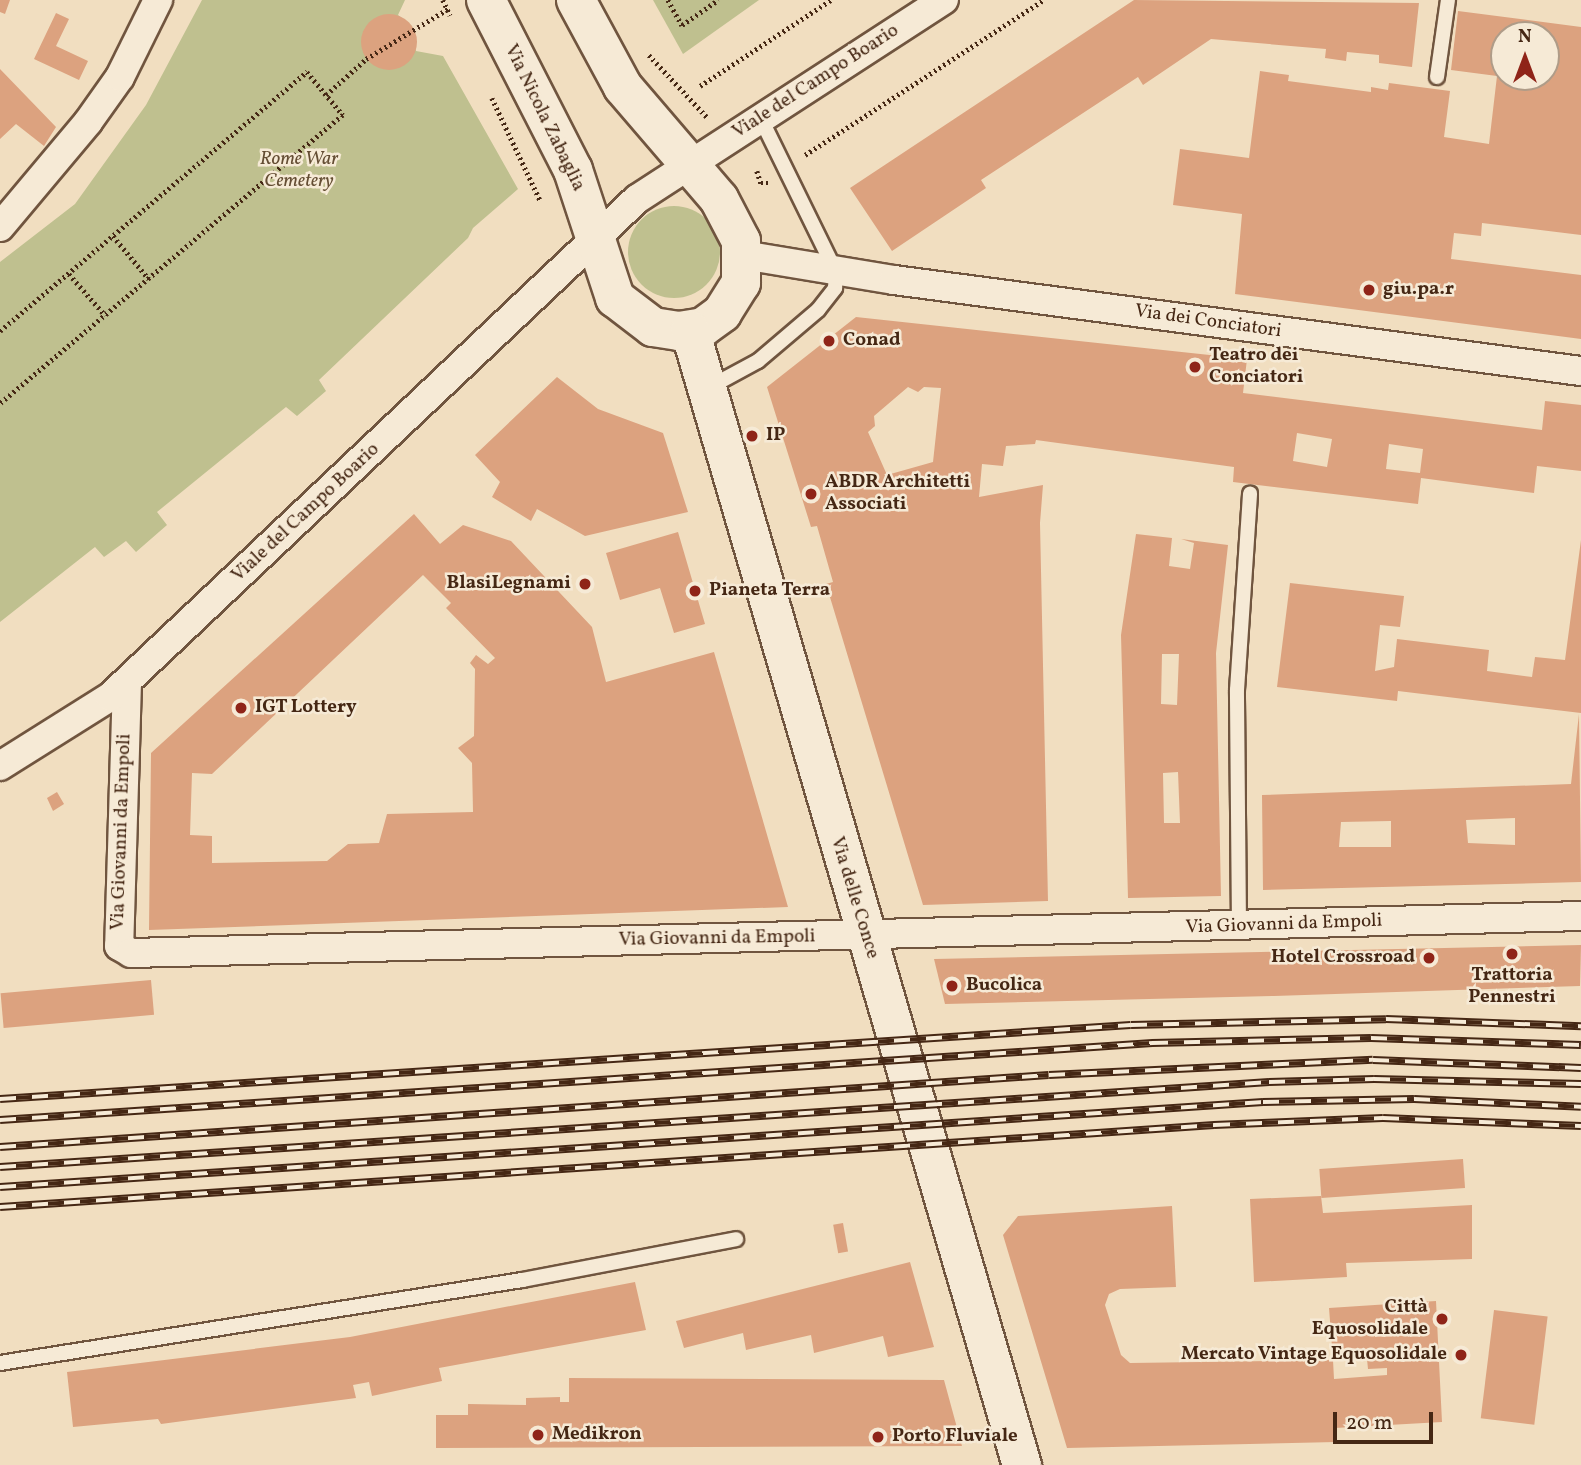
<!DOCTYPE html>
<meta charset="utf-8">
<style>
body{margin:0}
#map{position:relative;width:1581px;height:1465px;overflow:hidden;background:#f1dec0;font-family:Vollkorn,serif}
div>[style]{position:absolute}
.green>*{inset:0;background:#bfc08f}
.round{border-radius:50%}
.building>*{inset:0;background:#dca27f;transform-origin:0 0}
.path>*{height:4.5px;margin-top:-2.25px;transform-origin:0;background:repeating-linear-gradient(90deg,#452714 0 2px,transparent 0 5.5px)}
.roads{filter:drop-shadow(2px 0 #70553f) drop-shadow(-2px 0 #70553f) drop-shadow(0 2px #70553f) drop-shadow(0 -2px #70553f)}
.lane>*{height:14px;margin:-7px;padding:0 7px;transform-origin:7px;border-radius:7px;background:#f6ead6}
.street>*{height:28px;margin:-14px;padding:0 14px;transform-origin:14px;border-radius:14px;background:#f6ead6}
.secondary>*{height:38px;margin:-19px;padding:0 19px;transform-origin:19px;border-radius:19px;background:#f6ead6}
.rail>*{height:8px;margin-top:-4px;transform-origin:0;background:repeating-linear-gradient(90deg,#f6ead6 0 16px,#452714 0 32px);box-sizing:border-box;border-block:2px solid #452714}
.dots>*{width:19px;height:19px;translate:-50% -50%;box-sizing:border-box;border:4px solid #f6ead6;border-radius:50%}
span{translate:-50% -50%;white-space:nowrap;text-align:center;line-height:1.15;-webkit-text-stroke:5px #f6ead6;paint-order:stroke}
.street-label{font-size:19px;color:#452714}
.park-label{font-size:19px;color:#644d33;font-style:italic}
.poi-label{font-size:19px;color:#452714;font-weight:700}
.left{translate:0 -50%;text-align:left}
.right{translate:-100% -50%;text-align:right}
.north{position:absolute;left:1490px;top:21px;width:70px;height:70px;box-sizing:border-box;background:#f6ead6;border:2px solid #af9c88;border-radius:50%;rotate:0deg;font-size:19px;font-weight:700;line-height:28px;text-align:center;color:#452714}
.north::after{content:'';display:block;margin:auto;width:24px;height:32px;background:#8f2418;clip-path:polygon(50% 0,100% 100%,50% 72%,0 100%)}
.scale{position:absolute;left:1333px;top:1412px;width:100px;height:32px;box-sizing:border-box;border:4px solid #452714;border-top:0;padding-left:9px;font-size:21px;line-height:24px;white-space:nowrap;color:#452714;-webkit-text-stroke:5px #f6ead6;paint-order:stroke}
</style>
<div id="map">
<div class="green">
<i style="clip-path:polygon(202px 0,405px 0,398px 15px,412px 26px,416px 51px,443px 56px,518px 189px,473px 228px,468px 238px,319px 380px,326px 391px,297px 416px,286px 407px,157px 512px,167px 525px,136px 552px,126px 541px,104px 557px,95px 547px,0 622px,0 262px,75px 204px,146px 105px)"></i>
<i style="clip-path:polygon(653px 0,759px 0,683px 54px)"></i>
<i class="round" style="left:628px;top:206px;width:92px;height:92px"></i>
</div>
<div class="building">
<i style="clip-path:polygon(0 0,10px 0,5px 14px,0 12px)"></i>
<i style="clip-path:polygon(1134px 0,1419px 3px,1412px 67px,1379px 63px,1379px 55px,1347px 52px,1346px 61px,1325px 58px,1326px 49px,1211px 39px,1143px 85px,1138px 77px,981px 180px,986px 188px,892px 251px,850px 188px)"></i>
<i style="clip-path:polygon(evenodd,1458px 11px,1581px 27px,1581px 235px,1482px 223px,1481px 236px,1454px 233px,1451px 259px,1581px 275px,1581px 339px,1235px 294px,1242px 214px,1173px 205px,1180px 149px,1249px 158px,1260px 71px,1289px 75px,1288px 81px,1371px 92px,1371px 87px,1388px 90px,1389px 83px,1450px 91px,1444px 137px,1489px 144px,1497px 76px,1451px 70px,1458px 11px,1504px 35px,1546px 35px,1546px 77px,1504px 77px,1504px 35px)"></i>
<i style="clip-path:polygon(56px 13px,69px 19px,56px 46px,88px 61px,79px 80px,34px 59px)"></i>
<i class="round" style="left:361px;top:14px;width:56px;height:56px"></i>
<i style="clip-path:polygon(0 69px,56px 127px,44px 146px,16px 124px,0 139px)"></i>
<i style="clip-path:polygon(evenodd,856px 317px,1247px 359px,1243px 393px,1542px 430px,1545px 401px,1581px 405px,1581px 471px,1537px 466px,1534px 493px,1421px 478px,1418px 504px,1233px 482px,1234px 467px,1036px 440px,1035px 444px,1006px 446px,1003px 466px,982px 464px,979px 497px,1043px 485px,1040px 523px,1048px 901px,923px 905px,826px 584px,833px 582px,817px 526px,811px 527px,767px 387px,856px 317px,908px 387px,918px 392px,924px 387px,941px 388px,933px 462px,887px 475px,868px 432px,875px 426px,874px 416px,908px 387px,856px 317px,1297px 433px,1332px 439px,1327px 467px,1293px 461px,1297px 433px,856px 317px,1389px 444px,1423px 449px,1420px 473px,1386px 469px,1389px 444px)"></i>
<i style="clip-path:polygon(557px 377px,598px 409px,663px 433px,688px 512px,585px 536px,537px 509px,531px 521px,492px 497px,500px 482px,475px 455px)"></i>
<i style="clip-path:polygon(evenodd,414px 514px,440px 544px,463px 525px,511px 541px,592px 627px,606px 682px,714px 652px,788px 907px,149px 930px,151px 753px,414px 514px,423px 575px,451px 603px,446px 608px,495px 658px,488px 664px,476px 655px,470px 663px,475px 669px,474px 736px,458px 748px,472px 763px,473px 812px,387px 814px,379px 843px,348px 844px,327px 861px,212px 863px,212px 836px,190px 835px,192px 773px,212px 774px,423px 575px)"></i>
<i style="clip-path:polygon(678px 532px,705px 624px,674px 633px,660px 588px,620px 600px,606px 553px)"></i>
<i style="clip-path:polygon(evenodd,1136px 534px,1172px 538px,1169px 566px,1190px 569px,1194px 543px,1181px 539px,1228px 545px,1216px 653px,1221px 896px,1128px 898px,1121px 635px,1136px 534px,1162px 654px,1179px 654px,1177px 705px,1161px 704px,1162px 654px,1136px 534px,1178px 772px,1180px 823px,1164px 823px,1163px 773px,1178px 772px)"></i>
<i style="clip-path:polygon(1581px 540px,1581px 713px,1398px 691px,1397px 701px,1277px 687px,1290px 583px,1404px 596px,1400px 627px,1380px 625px,1375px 671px,1394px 667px,1397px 639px,1489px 650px,1487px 671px,1532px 677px,1535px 657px,1565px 660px)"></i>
<i style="clip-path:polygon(evenodd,1579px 714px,1581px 882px,1263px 890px,1262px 795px,1571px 784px,1579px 714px,1515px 818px,1515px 845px,1468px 843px,1466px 820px,1515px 818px,1579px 714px,1391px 821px,1391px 847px,1339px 847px,1341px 822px,1391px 821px)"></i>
<i style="clip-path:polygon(57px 792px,64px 804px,53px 811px,47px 798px)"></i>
<i style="clip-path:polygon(1581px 945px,1580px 986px,1274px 996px,945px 1004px,934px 959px)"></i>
<i style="left:151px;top:980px;width:35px;height:151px;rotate:85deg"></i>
<i style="left:1463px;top:1159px;width:29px;height:144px;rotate:86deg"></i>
<i style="clip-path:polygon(1321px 1196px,1323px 1213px,1472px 1205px,1472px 1259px,1346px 1263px,1347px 1277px,1254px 1282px,1250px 1199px)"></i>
<i style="clip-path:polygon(1172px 1206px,1176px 1287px,1120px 1289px,1109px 1294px,1105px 1305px,1121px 1355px,1130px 1363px,1333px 1360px,1334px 1379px,1387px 1375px,1387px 1368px,1368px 1369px,1367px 1359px,1333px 1360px,1329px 1308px,1436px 1301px,1442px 1422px,1335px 1428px,1336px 1442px,1067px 1448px,1003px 1235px,1018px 1216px)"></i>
<i style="left:843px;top:1223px;width:29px;height:10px;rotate:80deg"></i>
<i style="clip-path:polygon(910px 1262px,934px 1347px,888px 1357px,883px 1336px,814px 1353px,811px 1335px,746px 1350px,743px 1333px,684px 1348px,676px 1321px)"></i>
<i style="clip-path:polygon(635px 1282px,646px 1330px,439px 1368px,442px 1381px,372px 1396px,369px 1382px,353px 1385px,356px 1398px,161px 1424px,158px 1419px,73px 1427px,67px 1372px,350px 1337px)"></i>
<i style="left:1494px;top:1310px;width:54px;height:109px;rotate:7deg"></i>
<i style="clip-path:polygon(569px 1378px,944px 1380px,962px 1446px,436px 1448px,436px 1415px,468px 1415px,468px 1404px,526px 1405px,526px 1398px,560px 1397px,560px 1402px,569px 1402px)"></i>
</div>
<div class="path">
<i style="left:443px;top:0;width:17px;rotate:65deg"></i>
<i style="left:668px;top:0;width:29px;rotate:61deg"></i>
<i style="left:682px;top:25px;width:44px;rotate:-34.8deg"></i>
<i style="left:649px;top:55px;width:85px;rotate:46.9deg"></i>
<i style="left:700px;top:86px;width:157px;rotate:-33.3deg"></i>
<i style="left:326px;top:95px;width:54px;rotate:-42deg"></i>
<i style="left:366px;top:59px;width:96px;rotate:-31.4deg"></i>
<i style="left:492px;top:98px;width:115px;rotate:64.8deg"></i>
<i style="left:805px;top:155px;width:285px;rotate:-33deg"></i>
<i style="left:757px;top:171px;width:13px;rotate:72deg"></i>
<i style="left:761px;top:183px;width:7px"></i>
<i style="left:113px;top:236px;width:56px;rotate:50.1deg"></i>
<i style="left:69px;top:274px;width:55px;rotate:48.7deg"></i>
<i style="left:0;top:331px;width:402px;rotate:-40.2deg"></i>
<i style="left:307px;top:72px;width:56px;rotate:50.1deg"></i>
<i style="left:343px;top:115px;width:449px;rotate:139.9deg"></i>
</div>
<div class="roads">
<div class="lane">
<i style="left:1437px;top:77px;width:78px;rotate:-81.9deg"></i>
<i style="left:708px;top:388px;width:57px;rotate:-28.4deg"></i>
<i style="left:758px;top:361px;width:79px;rotate:-40.4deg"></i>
<i style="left:818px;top:310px;width:28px;rotate:-52deg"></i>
<i style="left:835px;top:288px;width:16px;rotate:-86deg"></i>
<i style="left:836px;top:272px;width:170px;rotate:-116.1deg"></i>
<i style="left:1239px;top:927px;width:237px;rotate:-90.5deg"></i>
<i style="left:1237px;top:690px;width:197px;rotate:-86.2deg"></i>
<i style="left:0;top:1363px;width:529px;rotate:-9.03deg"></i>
<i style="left:522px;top:1280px;width:218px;rotate:-10.8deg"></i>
</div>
<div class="street">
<i style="left:0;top:227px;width:137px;rotate:-50deg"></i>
<i style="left:88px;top:122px;width:55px;rotate:-54.6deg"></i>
<i style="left:120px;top:77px;width:86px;rotate:-63.7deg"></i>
<i style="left:743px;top:255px;width:153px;rotate:9.4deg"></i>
<i style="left:894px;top:280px;width:693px;rotate:7.55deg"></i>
<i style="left:127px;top:682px;width:264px;rotate:91.7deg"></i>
<i style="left:119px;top:946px;width:14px;rotate:30deg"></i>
<i style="left:131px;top:953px;width:1450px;rotate:-1.46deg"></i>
<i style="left:0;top:766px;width:130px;rotate:-32.1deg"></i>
<i style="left:110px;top:697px;width:725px;rotate:-43.38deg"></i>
<i style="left:637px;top:199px;width:366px;rotate:-33deg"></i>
</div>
<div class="secondary">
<i style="left:486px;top:0;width:191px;rotate:62.9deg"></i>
<i style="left:573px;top:170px;width:135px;rotate:71.8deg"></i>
<i style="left:615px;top:298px;width:48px;rotate:37.3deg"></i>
<i style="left:653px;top:327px;width:26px;rotate:9deg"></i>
<i style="left:679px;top:331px;width:24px;rotate:-9deg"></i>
<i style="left:703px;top:327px;width:24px;rotate:-36deg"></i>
<i style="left:722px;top:313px;width:36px;rotate:-58deg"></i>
<i style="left:741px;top:283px;width:42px;rotate:-90deg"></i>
<i style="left:741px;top:241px;width:47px;rotate:-117.6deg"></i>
<i style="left:719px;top:199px;width:148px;rotate:-130.6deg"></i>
<i style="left:623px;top:87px;width:99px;rotate:-118.4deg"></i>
<i style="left:690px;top:330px;width:1183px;rotate:73.7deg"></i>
</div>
</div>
<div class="rail">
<i style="left:0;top:1099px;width:1133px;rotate:-3.74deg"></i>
<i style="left:1131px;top:1025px;width:255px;rotate:-1.3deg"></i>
<i style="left:1386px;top:1019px;width:195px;rotate:2.1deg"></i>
<i style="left:0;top:1120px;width:1155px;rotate:-3.82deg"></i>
<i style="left:1152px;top:1043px;width:219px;rotate:-1.3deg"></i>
<i style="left:1371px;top:1038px;width:210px;rotate:1.9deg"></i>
<i style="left:0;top:1147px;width:1051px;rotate:-3.93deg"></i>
<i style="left:1049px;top:1075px;width:324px;rotate:-2.7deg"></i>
<i style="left:1373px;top:1060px;width:208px;rotate:2.2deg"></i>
<i style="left:0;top:1167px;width:1272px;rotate:-3.83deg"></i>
<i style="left:1269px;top:1082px;width:105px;rotate:-1.6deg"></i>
<i style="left:1374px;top:1079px;width:207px;rotate:1.4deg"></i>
<i style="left:0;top:1187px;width:1266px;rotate:-3.85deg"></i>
<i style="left:1263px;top:1102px;width:151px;rotate:-1.1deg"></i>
<i style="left:1414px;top:1099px;width:167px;rotate:2.7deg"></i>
<i style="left:0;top:1207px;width:1217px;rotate:-3.86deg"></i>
<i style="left:1214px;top:1125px;width:169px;rotate:-2.4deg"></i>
<i style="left:1383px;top:1118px;width:198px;rotate:2.3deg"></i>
</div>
<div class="dots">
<i style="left:1369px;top:290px;background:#8f2418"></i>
<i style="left:829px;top:341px;background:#8f2418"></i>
<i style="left:1195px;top:367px;background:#8f2418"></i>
<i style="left:752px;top:436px;background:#8f2418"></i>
<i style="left:811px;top:494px;background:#8f2418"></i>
<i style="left:585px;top:584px;background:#8f2418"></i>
<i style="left:695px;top:591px;background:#8f2418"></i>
<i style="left:241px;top:708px;background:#8f2418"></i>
<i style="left:1512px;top:954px;background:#8f2418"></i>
<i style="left:1429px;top:958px;background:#8f2418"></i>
<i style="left:952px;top:986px;background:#8f2418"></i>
<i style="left:1442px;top:1319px;background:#8f2418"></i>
<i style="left:1461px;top:1355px;background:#8f2418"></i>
<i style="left:538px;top:1435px;background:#8f2418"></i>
<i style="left:878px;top:1437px;background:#8f2418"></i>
</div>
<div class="street-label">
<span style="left:816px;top:82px;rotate:-33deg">Viale del Campo Boario</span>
<span style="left:544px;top:118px;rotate:64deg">Via Nicola Zabaglia</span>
<span style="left:1208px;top:322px;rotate:8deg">Via dei Conciatori</span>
<span style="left:306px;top:513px;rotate:-43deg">Viale del Campo Boario</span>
<span style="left:122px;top:832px;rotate:-88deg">Via Giovanni da Empoli</span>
<span style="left:854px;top:898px;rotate:73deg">Via delle Conce</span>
<span style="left:1284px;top:925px;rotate:-2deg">Via Giovanni da Empoli</span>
<span style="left:717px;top:939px;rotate:-1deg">Via Giovanni da Empoli</span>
</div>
<div class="park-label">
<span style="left:299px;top:171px">Rome War<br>Cemetery</span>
</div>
<div class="poi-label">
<span class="left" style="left:1383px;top:290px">giu.pa.r</span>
<span class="left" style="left:843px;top:341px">Conad</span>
<span class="left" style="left:1209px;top:367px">Teatro dei<br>Conciatori</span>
<span class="left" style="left:766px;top:436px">IP</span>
<span class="left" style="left:825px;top:494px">ABDR Architetti<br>Associati</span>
<span class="right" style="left:571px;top:584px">BlasiLegnami</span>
<span class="left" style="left:709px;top:591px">Pianeta Terra</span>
<span class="left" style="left:255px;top:708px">IGT Lottery</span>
<span class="right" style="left:1415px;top:958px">Hotel Crossroad</span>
<span style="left:1512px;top:987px">Trattoria<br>Pennestri</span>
<span class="left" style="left:966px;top:986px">Bucolica</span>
<span class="right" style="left:1428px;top:1319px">Città<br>Equosolidale</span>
<span class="right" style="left:1447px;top:1355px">Mercato Vintage Equosolidale</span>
<span class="left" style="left:552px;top:1435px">Medikron</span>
<span class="left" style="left:892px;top:1437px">Porto Fluviale</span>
</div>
<div class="north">N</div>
<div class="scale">20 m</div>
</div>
